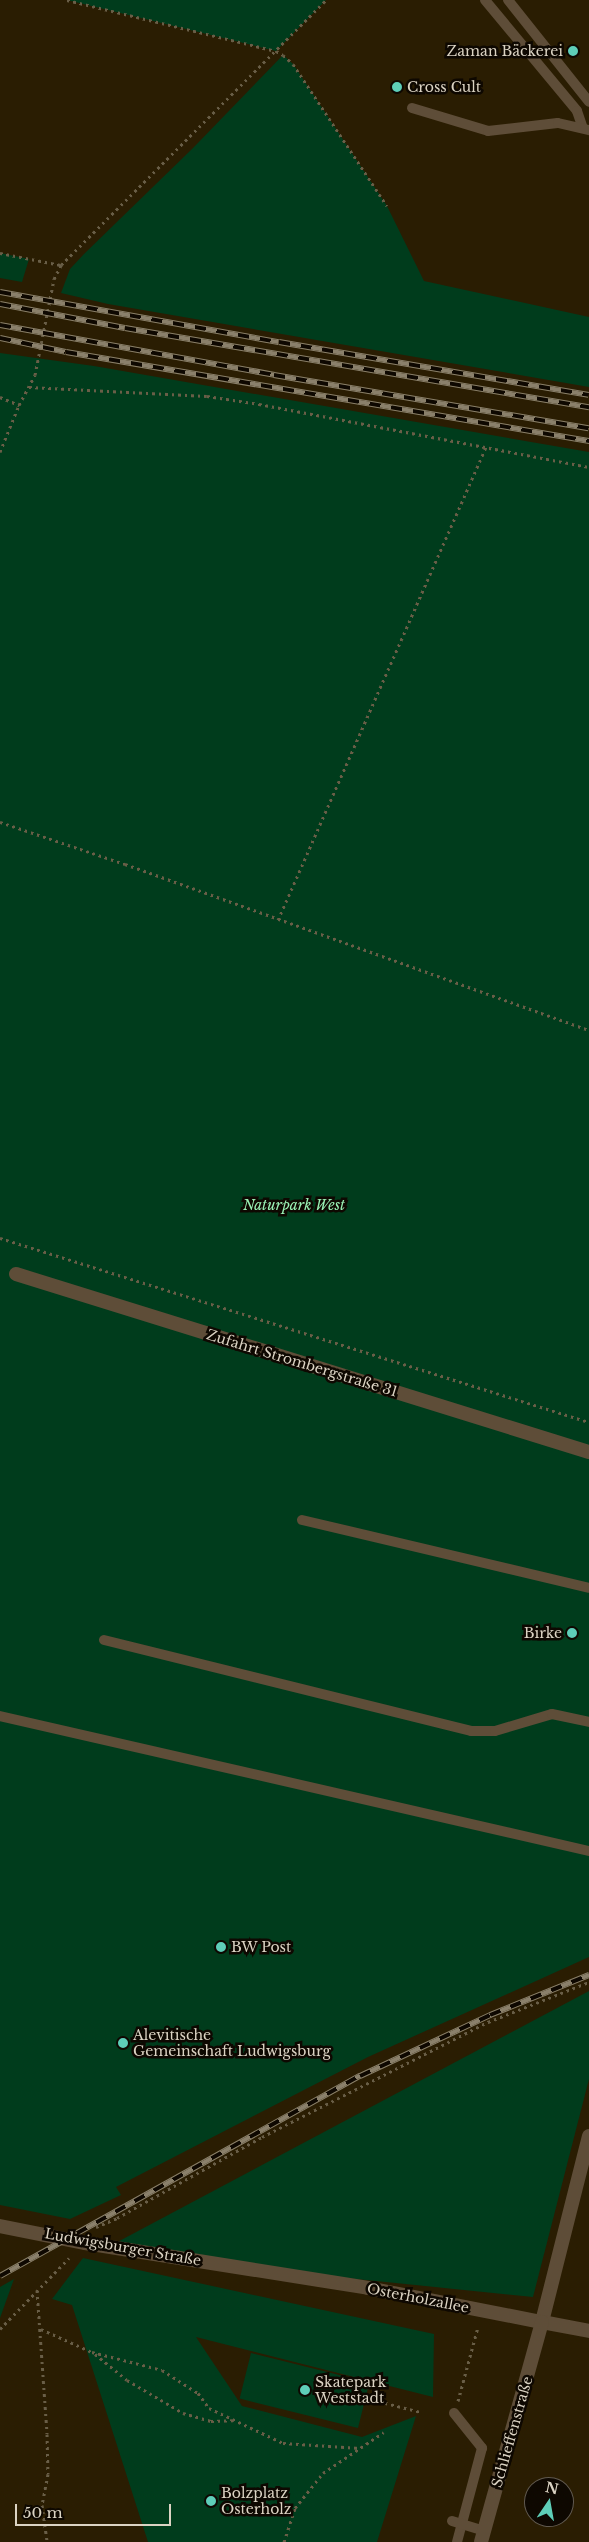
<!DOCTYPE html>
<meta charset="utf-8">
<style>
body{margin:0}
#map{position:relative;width:589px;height:2542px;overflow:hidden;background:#2a1d02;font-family:"Libre Baskerville",serif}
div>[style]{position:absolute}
.green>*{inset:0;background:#003c1c;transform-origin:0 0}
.path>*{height:3px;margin-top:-1.5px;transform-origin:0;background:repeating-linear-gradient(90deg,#695e47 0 2.5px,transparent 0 6.5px)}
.service>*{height:10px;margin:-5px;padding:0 5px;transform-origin:5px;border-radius:5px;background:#5e4d38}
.minor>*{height:14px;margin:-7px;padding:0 7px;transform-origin:7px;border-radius:7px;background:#5e4d38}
.tertiary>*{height:14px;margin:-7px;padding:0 7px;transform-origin:7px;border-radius:7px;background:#5e4d38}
.rail>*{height:5.5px;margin-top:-2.75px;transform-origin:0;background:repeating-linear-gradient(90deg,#0e0801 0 11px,#8a806b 0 22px);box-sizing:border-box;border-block:1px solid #8a806b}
.dots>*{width:14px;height:14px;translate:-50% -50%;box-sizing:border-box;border:2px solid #0e0801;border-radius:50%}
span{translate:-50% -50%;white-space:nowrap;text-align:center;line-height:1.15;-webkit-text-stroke:5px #0e0801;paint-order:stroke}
.poi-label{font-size:14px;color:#dbd3c3}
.right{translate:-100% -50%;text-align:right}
.left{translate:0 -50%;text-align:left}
.park-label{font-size:14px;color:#9af2b5;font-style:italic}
.street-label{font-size:14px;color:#dbd3c3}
.north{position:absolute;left:524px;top:2477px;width:50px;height:50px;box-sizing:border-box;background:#0e0801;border:1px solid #60594f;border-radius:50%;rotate:12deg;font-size:14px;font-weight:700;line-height:20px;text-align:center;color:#dbd3c3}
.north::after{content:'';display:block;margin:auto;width:18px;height:22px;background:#5eceb8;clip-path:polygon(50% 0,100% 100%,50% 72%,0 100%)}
.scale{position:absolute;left:15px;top:2504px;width:156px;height:22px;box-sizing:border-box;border:2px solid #dbd3c3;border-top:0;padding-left:6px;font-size:15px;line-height:18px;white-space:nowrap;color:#dbd3c3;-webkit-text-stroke:4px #0e0801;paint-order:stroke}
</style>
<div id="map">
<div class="green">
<i style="clip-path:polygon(67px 0,326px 0,276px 51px)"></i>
<i style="clip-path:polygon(283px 55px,293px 64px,387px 206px,424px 281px,589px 317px,589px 387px,108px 304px,61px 293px,70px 269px,84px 254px,193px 148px)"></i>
<i style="clip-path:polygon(0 253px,29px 259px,22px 282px,0 278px)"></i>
<i style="clip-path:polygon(0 353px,94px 366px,589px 452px,589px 1957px,368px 2057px,116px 2187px,121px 2195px,70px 2219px,0 2205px)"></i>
<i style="clip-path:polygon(589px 1991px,589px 2079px,533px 2297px,278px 2271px,108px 2247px)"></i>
<i style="clip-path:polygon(83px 2258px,434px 2334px,433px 2397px,196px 2337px,242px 2406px,362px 2437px,416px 2416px,377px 2542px,148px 2542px,72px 2305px,52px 2299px)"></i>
<i style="clip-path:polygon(14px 2279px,0 2318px,0 2287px)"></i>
<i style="left:251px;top:2353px;width:122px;height:47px;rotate:14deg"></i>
</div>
<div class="path">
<i style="left:67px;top:0;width:215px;rotate:13.7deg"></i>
<i style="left:276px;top:51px;width:8px;rotate:30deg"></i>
<i style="left:283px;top:55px;width:13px;rotate:42deg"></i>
<i style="left:293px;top:64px;width:170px;rotate:56.5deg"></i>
<i style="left:0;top:253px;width:62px;rotate:11.1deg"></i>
<i style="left:29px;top:387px;width:178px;rotate:2.9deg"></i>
<i style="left:207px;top:396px;width:53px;rotate:8.7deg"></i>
<i style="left:259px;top:404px;width:336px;rotate:10.8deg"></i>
<i style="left:0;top:397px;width:21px;rotate:23deg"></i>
<i style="left:0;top:452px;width:51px;rotate:-68deg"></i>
<i style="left:19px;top:405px;width:34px;rotate:-62deg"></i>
<i style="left:35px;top:375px;width:98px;rotate:-78.8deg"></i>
<i style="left:54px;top:279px;width:16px;rotate:-63deg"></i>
<i style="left:61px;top:265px;width:375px;rotate:-45deg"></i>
<i style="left:0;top:822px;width:132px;rotate:18.6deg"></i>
<i style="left:125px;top:864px;width:493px;rotate:19.7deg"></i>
<i style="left:278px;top:920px;width:517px;rotate:-66.26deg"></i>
<i style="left:0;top:1238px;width:617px;rotate:17.35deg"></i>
<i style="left:96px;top:2227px;width:23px;rotate:-23deg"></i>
<i style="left:117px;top:2218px;width:166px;rotate:-29.2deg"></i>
<i style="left:262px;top:2137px;width:254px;rotate:-27deg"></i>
<i style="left:488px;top:2022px;width:109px;rotate:-21.6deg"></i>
<i style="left:37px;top:2290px;width:144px;rotate:86deg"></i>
<i style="left:47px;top:2434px;width:40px;rotate:88.6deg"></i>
<i style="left:48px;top:2474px;width:32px;rotate:101deg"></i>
<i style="left:42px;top:2505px;width:37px;rotate:82deg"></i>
<i style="left:0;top:2329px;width:99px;rotate:-45.8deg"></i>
<i style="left:41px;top:2329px;width:56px;rotate:24.3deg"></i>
<i style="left:92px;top:2352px;width:72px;rotate:14.4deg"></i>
<i style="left:162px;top:2370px;width:43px;rotate:32.6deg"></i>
<i style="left:198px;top:2393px;width:19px;rotate:54deg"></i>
<i style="left:209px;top:2408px;width:82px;rotate:25.3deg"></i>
<i style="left:283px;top:2443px;width:77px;rotate:3.7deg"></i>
<i style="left:95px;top:2354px;width:41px;rotate:39.1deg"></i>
<i style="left:127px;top:2380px;width:65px;rotate:30.5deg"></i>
<i style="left:183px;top:2413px;width:29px;rotate:16deg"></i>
<i style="left:211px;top:2421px;width:23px;rotate:-2deg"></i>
<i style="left:366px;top:2398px;width:57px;rotate:14.3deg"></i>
<i style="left:458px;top:2401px;width:77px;rotate:-74.9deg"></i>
<i style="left:284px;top:2542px;width:36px;rotate:-72deg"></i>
<i style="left:295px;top:2508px;width:45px;rotate:-51.3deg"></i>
<i style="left:323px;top:2473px;width:73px;rotate:-33.9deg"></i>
</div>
<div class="service">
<i style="left:485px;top:0;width:144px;rotate:50.3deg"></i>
<i style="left:577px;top:111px;width:18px;rotate:71deg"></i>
<i style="left:508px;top:0;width:130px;rotate:51.5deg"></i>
<i style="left:412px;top:108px;width:79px;rotate:16.8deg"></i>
<i style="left:488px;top:131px;width:70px;rotate:-6.5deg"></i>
<i style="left:558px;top:123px;width:32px;rotate:13deg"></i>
<i style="left:302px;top:1520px;width:295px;rotate:13.3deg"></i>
<i style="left:104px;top:1640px;width:378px;rotate:13.9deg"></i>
<i style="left:471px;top:1731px;width:24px"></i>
<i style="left:495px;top:1731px;width:59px;rotate:-16.6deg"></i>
<i style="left:552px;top:1714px;width:38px;rotate:12deg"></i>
<i style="left:0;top:1716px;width:604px;rotate:12.91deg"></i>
<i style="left:454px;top:2413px;width:45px;rotate:51.3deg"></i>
<i style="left:482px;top:2448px;width:97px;rotate:104.9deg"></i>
<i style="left:452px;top:2521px;width:34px;rotate:17deg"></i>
</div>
<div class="minor">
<i style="left:16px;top:1274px;width:600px;rotate:17.26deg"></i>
<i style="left:589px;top:2136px;width:192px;rotate:104.2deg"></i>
<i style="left:542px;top:2322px;width:48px;rotate:10.8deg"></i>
</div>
<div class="tertiary">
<i style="left:0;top:2226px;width:87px;rotate:11.3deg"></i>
<i style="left:85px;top:2243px;width:287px;rotate:9deg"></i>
<i style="left:368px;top:2288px;width:177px;rotate:11.1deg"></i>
<i style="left:542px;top:2322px;width:228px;rotate:105.5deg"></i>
</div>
<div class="rail">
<i style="left:0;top:292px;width:283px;rotate:10.2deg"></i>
<i style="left:279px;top:342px;width:314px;rotate:9.7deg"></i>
<i style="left:0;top:304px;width:127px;rotate:10.9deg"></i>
<i style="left:125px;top:328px;width:471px;rotate:9.7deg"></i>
<i style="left:0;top:325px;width:279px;rotate:10.3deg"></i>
<i style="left:274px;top:375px;width:319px;rotate:9.6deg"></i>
<i style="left:0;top:338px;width:67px;rotate:12deg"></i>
<i style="left:66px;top:352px;width:531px;rotate:9.66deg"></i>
<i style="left:0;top:2276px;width:412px;rotate:-29.1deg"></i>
<i style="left:360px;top:2076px;width:144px;rotate:-25.1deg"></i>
<i style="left:490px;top:2015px;width:107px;rotate:-22deg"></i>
</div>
<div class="dots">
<i style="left:573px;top:51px;background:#5eceb8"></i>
<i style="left:397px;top:87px;background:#5eceb8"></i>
<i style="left:572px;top:1633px;background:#5eceb8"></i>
<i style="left:221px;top:1947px;background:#5eceb8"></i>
<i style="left:123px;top:2043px;background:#5eceb8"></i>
<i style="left:305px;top:2390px;background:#5eceb8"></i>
<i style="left:211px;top:2501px;background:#5eceb8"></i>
</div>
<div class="poi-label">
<span class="right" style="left:563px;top:51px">Zaman Bäckerei</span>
<span class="left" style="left:407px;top:87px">Cross Cult</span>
<span class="right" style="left:562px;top:1633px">Birke</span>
<span class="left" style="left:231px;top:1947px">BW Post</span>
<span class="left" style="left:133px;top:2043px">Alevitische<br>Gemeinschaft Ludwigsburg</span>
<span class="left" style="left:315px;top:2390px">Skatepark<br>Weststadt</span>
<span class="left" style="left:221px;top:2501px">Bolzplatz<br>Osterholz</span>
</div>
<div class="park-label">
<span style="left:294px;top:1205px">Naturpark West</span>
</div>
<div class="street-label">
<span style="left:302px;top:1363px;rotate:17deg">Zufahrt Strombergstraße 31</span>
<span style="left:123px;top:2247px;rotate:10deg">Ludwigsburger Straße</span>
<span style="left:418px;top:2298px;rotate:11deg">Osterholzallee</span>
<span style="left:512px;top:2432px;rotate:-74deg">Schlieffenstraße</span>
</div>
<div class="north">N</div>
<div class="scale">50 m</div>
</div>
